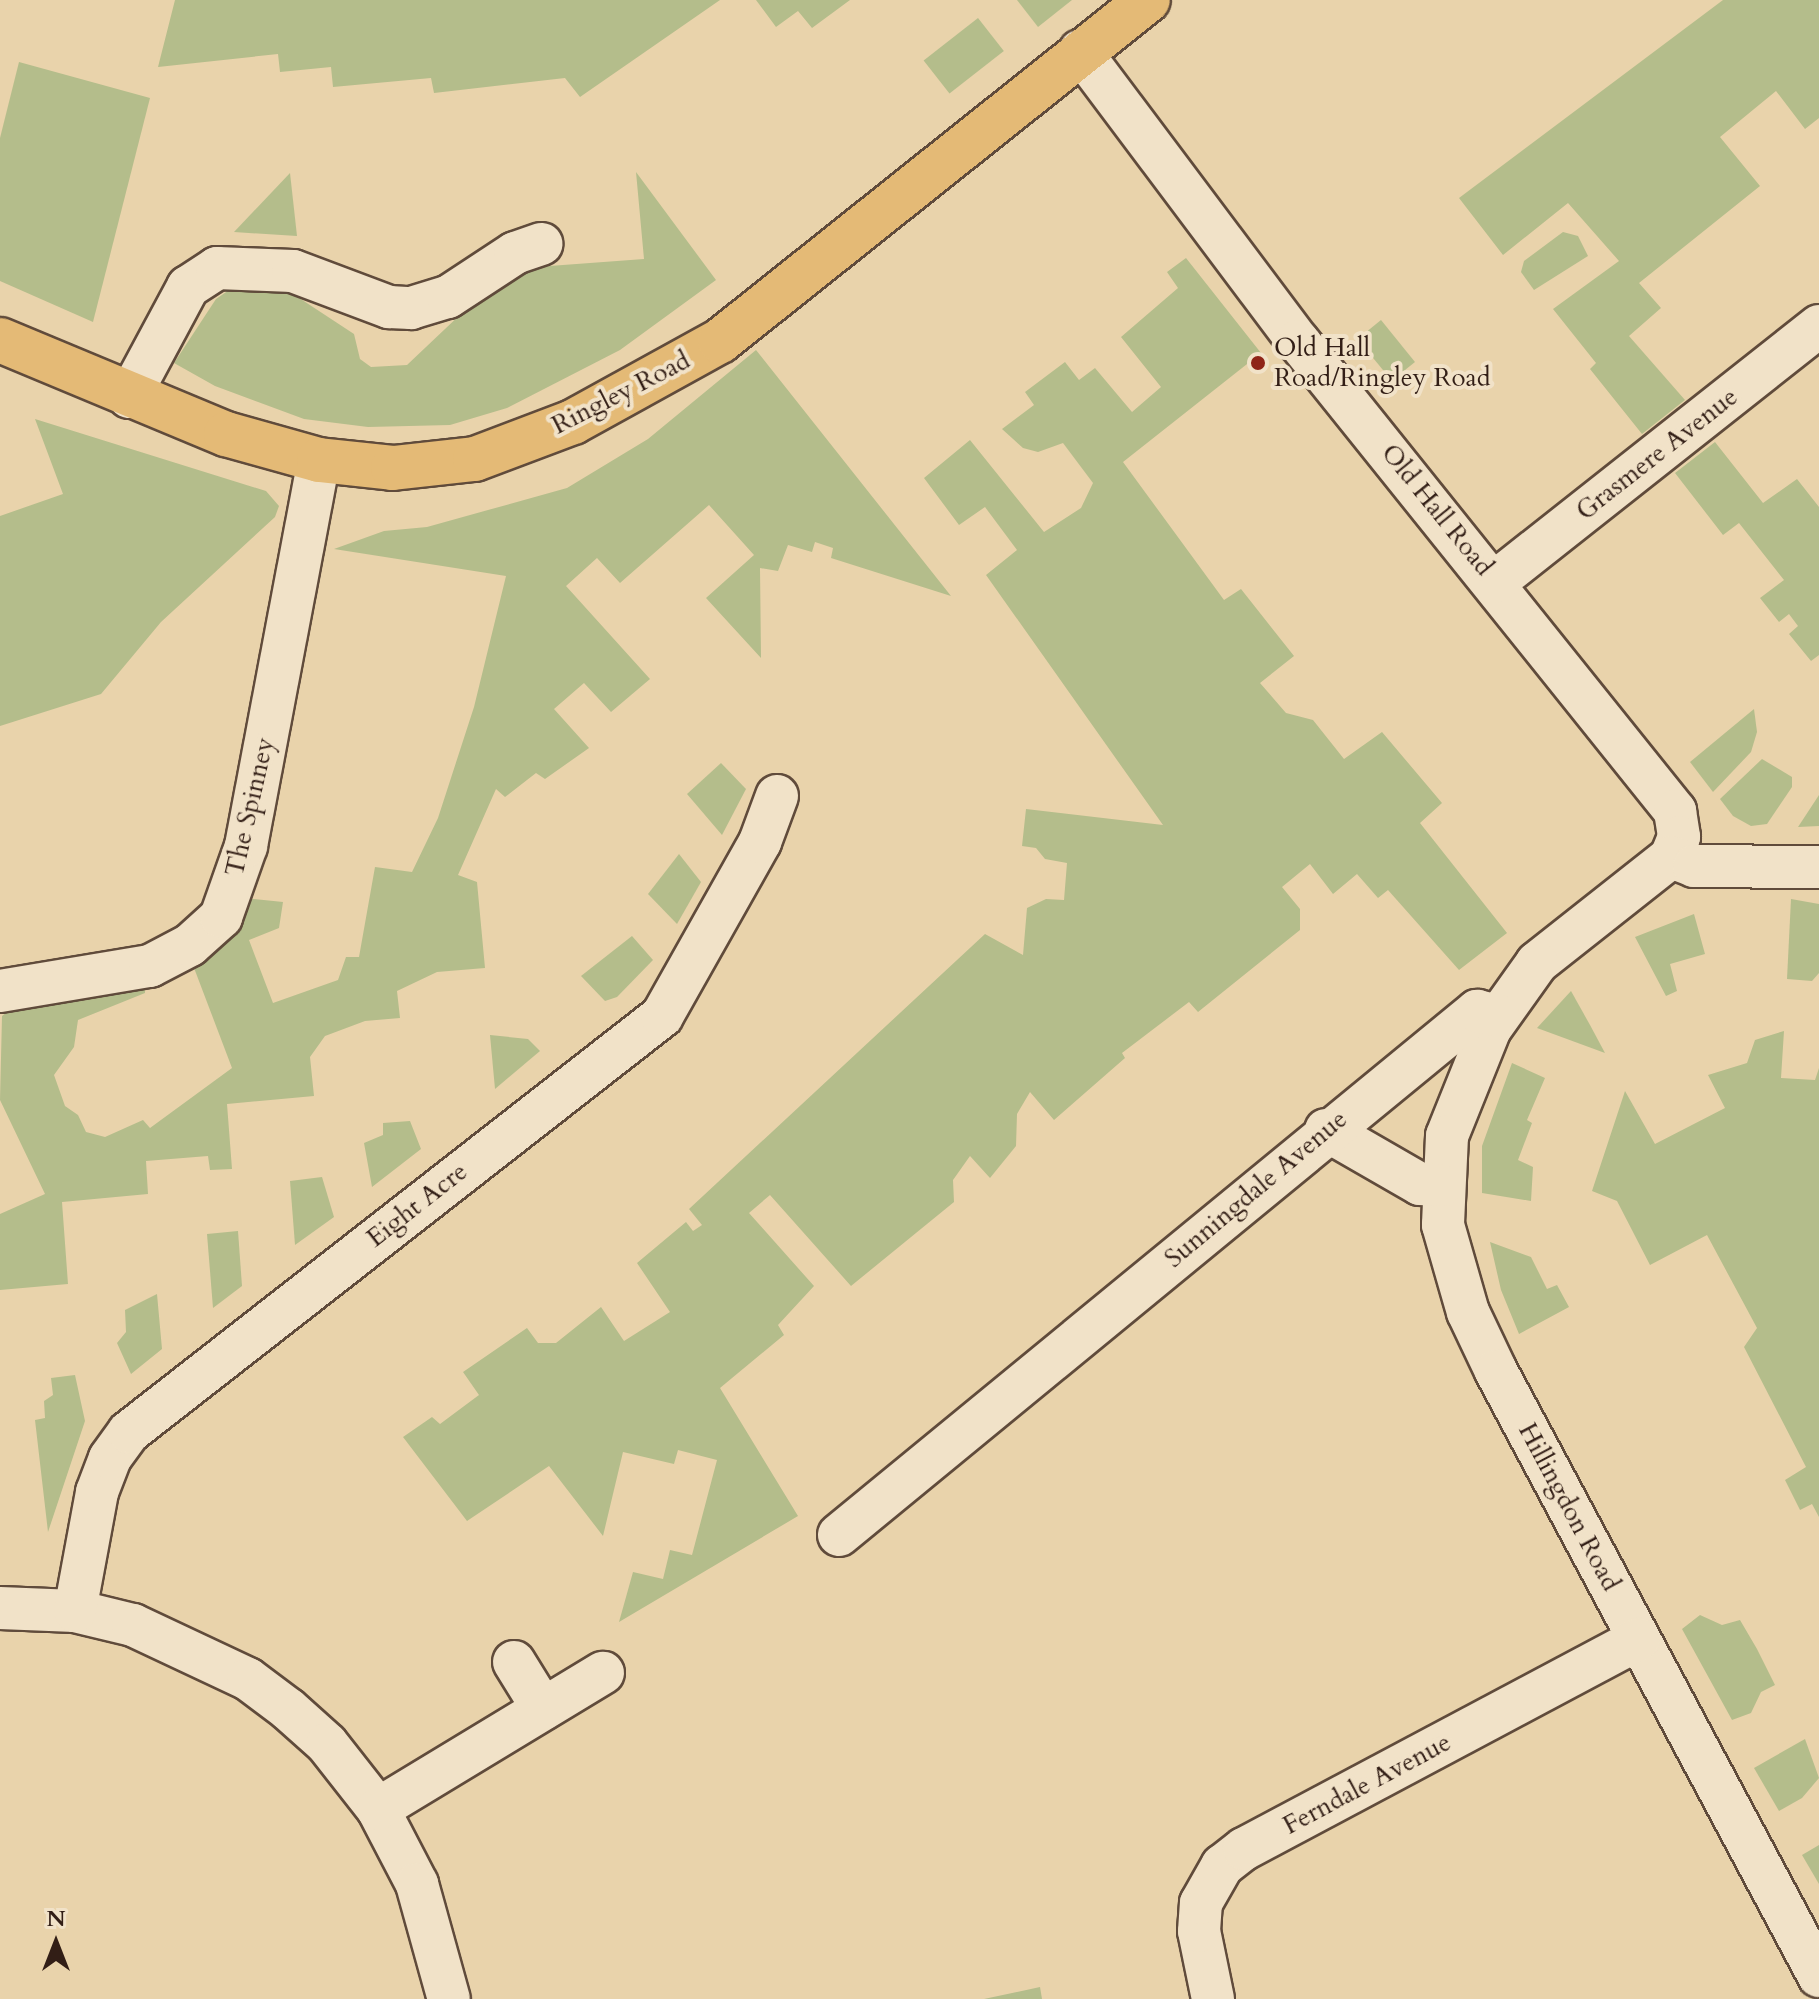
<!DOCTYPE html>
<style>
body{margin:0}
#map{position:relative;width:1819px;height:1999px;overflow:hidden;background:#e9d3ab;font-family:Cardo,serif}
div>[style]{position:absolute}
.green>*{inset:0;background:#b4bd8b;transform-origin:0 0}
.roads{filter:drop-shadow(2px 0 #604b3b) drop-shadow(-2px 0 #604b3b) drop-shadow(0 2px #604b3b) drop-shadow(0 -2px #604b3b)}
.street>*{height:42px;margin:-21px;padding:0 21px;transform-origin:21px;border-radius:21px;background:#f1e2c8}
.primary>*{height:44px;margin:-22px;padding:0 22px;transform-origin:22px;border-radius:22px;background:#e4ba76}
.dots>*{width:22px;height:22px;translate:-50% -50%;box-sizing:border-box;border:4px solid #f1e2c8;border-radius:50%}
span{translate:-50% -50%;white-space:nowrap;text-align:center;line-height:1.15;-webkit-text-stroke:8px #f1e2c8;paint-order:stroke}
.poi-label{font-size:26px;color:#321e16}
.left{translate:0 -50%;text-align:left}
.street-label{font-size:26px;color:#321e16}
.north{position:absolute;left:16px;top:1903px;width:80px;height:80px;-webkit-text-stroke:6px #f1e2c8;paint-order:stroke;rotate:0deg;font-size:22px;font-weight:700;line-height:32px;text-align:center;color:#321e16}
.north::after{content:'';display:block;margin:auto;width:28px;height:36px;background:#321e16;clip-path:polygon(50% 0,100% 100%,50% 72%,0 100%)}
</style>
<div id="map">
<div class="green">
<i style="clip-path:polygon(175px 0,720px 0,580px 97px,565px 78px,434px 93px,431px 78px,333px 87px,331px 67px,280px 72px,278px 54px,158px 67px)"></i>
<i style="clip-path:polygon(756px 0,850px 0,812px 28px,798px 11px,776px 27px)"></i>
<i style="clip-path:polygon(1017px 0,1072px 0,1038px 27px)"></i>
<i style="clip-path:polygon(1723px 0,1819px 0,1819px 118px,1805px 129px,1776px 91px,1720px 137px,1760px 186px,1639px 283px,1661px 308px,1629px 336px,1685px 400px,1642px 434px,1590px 369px,1596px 363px,1553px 309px,1619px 261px,1568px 203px,1503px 255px,1459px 198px)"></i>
<i style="left:978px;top:18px;width:42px;height:69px;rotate:52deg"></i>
<i style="clip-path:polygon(19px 62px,150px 98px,93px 322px,0 281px,0 138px)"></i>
<i style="clip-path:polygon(636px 172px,716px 280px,620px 350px,507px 408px,450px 425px,368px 427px,304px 419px,215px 386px,174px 363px,216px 299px,232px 288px,287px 290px,354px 334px,360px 359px,371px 367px,407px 365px,464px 311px,536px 267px,644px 259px)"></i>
<i style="clip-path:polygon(290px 173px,297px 236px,234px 232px)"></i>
<i style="clip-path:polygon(1563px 232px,1578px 236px,1588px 256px,1534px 290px,1521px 272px,1524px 261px)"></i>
<i style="clip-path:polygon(1186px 258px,1261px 353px,1123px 462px,1224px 600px,1241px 589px,1294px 656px,1260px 683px,1286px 713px,1313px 720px,1344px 759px,1382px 732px,1442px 803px,1420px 823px,1507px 933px,1459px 970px,1388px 890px,1378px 898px,1357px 874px,1333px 894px,1310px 864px,1282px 887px,1300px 909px,1300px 930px,1198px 1012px,1189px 1002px,1122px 1053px,1125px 1058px,1054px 1120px,1030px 1092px,1017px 1114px,1016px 1146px,990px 1178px,970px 1156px,953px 1180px,954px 1202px,851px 1286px,770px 1195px,749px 1213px,814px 1286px,778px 1325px,784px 1335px,720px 1388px,798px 1516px,619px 1622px,633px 1572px,663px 1579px,670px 1550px,692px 1555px,717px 1460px,678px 1450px,674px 1464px,623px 1452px,603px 1536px,549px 1466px,467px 1521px,403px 1437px,432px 1417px,440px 1424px,479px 1395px,463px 1372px,527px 1328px,538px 1343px,556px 1343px,601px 1307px,624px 1341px,670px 1312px,637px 1263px,686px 1222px,693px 1231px,702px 1225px,689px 1209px,985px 934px,1023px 955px,1027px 908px,1046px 899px,1064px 900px,1067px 863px,1045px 859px,1036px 848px,1022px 846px,1026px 809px,1163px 825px,986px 575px,1017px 550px,985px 507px,959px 525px,924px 478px,970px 440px,1044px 532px,1081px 508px,1093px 483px,1063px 443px,1038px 452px,1023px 448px,1002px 429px,1034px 405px,1025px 392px,1065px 362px,1079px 380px,1095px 368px,1132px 412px,1161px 387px,1121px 337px,1178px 288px,1167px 272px)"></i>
<i style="left:1381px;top:320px;width:54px;height:30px;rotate:51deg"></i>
<i style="clip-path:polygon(756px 350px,951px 596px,831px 558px,833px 548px,815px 542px,812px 552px,788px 545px,778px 571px,760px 568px,761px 658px,706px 598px,754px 555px,709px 505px,620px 583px,597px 558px,566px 586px,650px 679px,611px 712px,584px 683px,554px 709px,589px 748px,545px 779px,536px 773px,505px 797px,496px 789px,458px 875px,477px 882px,485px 968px,437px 972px,397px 991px,400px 1018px,365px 1021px,325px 1036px,310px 1057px,314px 1096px,227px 1104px,232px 1169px,210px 1170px,208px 1156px,146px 1161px,148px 1194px,62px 1202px,68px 1284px,0 1290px,0 1214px,45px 1194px,0 1100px,2px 1016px,16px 1005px,145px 979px,145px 993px,78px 1020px,74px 1047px,54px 1075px,65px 1106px,78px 1115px,86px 1132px,105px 1137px,143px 1120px,150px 1128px,232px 1068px,191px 960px,243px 898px,283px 902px,279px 928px,249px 940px,273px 1003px,338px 980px,346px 957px,359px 957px,375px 867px,412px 872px,438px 818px,474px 707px,506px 576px,334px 549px,384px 531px,427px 527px,567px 488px,648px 439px)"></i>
<i style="clip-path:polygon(35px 419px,266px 491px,279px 506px,275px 517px,161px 622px,101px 694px,0 726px,0 516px,63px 494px)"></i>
<i style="clip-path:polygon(1715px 442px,1763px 503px,1797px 479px,1819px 507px,1819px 655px,1811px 661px,1789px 634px,1798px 626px,1789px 614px,1779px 622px,1760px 598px,1784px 580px,1739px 523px,1723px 535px,1675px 473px)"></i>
<i style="clip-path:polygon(1754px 709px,1757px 732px,1751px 752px,1713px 792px,1690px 762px)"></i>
<i style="clip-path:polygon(1762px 759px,1792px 777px,1792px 787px,1767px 824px,1751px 826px,1733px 816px,1720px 799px)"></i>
<i style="clip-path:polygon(721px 763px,746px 789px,722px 835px,687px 794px)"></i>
<i style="clip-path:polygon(1819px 795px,1819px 826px,1798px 827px)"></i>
<i style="clip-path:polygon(679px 854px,701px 882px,677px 924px,648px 894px)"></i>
<i style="clip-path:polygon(1791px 899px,1819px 904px,1819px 973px,1812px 981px,1787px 979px)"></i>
<i style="clip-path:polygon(1694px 914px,1705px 954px,1670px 964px,1677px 991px,1666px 996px,1635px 937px)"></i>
<i style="clip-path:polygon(632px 936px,653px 960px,617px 997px,605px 1001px,581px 976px)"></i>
<i style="clip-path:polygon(1571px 991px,1590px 1025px,1605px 1053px,1537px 1028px)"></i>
<i style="clip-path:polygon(1784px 1031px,1781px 1078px,1815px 1080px,1819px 1068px,1819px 1517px,1812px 1504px,1800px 1510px,1785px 1480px,1806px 1467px,1744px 1347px,1757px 1328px,1707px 1235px,1650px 1265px,1617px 1201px,1592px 1191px,1625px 1091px,1655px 1144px,1725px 1108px,1708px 1075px,1747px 1063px,1755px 1040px)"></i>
<i style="clip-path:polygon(490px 1035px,528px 1039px,540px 1051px,495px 1089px)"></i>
<i style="clip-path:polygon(1512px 1063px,1545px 1078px,1527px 1120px,1532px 1123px,1518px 1160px,1533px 1167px,1531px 1201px,1482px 1193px,1482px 1146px)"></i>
<i style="clip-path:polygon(410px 1121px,421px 1149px,372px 1187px,364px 1143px,383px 1135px,383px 1123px)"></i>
<i style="clip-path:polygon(322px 1177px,334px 1217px,295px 1245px,290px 1181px)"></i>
<i style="clip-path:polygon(238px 1231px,242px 1286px,213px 1308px,207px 1234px)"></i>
<i style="clip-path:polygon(1490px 1242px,1531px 1257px,1547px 1289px,1557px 1285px,1569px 1307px,1519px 1334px,1501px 1290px)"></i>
<i style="clip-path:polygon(157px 1294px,162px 1349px,131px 1374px,117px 1343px,126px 1332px,125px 1310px)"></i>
<i style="clip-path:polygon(75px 1375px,85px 1421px,48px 1532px,35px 1420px,45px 1418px,44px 1401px,53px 1395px,51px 1378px)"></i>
<i style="clip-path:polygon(1700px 1615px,1722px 1625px,1740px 1620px,1757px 1649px,1775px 1685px,1761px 1692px,1751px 1713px,1732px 1720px,1682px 1629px)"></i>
<i style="clip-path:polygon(1805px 1739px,1819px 1778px,1802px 1798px,1779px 1811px,1754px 1768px)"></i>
<i style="clip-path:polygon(1819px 1845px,1819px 1884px,1802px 1855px)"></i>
<i style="clip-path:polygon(1040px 1987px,1042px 1999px,984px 1999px)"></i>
</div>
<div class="roads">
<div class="street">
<i style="left:1080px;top:51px;width:363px;rotate:53.1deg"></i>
<i style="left:1298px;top:341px;width:603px;rotate:51.27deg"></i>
<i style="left:1675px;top:811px;width:26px;rotate:81deg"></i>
<i style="left:1679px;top:837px;width:22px;rotate:112deg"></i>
<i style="left:1671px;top:857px;width:171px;rotate:141.7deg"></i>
<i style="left:1537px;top:963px;width:81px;rotate:125.5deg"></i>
<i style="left:1490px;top:1029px;width:115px;rotate:111.9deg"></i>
<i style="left:1447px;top:1136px;width:89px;rotate:92.6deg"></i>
<i style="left:1443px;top:1225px;width:91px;rotate:74deg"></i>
<i style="left:1468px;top:1312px;width:65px;rotate:64.6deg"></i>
<i style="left:1496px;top:1371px;width:686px;rotate:61.9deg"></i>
<i style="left:129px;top:397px;width:125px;rotate:-61.8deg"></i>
<i style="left:188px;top:287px;width:35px;rotate:-33deg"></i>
<i style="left:217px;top:268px;width:76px;rotate:2.3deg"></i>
<i style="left:293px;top:271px;width:103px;rotate:20.6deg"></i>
<i style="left:389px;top:307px;width:22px;rotate:3deg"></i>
<i style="left:411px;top:308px;width:39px;rotate:-17deg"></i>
<i style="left:448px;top:297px;width:80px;rotate:-33.3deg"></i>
<i style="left:515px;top:253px;width:28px;rotate:-19deg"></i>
<i style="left:1495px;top:582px;width:413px;rotate:-38.3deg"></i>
<i style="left:1671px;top:857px;width:25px;rotate:21deg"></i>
<i style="left:1694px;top:866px;width:125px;rotate:0.5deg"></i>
<i style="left:0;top:991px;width:152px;rotate:-9.5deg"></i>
<i style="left:150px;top:966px;width:45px;rotate:-27.7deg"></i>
<i style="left:190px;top:945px;width:42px;rotate:-42.1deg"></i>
<i style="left:221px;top:917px;width:75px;rotate:-70.6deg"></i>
<i style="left:246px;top:846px;width:393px;rotate:-79.3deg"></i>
<i style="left:1326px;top:1130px;width:108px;rotate:29.9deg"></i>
<i style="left:1420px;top:1184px;width:21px;rotate:3deg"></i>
<i style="left:839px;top:1535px;width:826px;rotate:-39.4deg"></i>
<i style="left:1477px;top:1011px;width:22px;rotate:13deg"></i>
<i style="left:0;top:1608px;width:75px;rotate:2.3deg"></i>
<i style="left:75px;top:1611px;width:60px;rotate:13.6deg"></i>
<i style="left:133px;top:1625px;width:127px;rotate:25.2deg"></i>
<i style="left:248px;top:1679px;width:50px;rotate:36.9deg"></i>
<i style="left:288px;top:1709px;width:52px;rotate:41.9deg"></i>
<i style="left:327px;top:1744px;width:83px;rotate:51.9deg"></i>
<i style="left:378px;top:1809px;width:85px;rotate:62.5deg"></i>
<i style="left:417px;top:1884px;width:119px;rotate:74.5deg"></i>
<i style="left:75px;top:1611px;width:121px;rotate:-79.5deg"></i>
<i style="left:97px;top:1492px;width:36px;rotate:-69deg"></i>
<i style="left:110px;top:1458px;width:32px;rotate:-54deg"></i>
<i style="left:129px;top:1432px;width:676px;rotate:-37.97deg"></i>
<i style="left:662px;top:1016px;width:200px;rotate:-60.6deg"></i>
<i style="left:760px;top:842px;width:49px;rotate:-69.7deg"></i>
<i style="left:514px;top:1662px;width:55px;rotate:58.3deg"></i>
<i style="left:378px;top:1809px;width:263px;rotate:-31.2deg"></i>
<i style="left:1213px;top:1999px;width:69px;rotate:-101.6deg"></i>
<i style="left:1199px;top:1931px;width:28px;rotate:-86deg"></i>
<i style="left:1201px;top:1903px;width:43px;rotate:-60.4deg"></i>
<i style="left:1222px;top:1866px;width:28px;rotate:-38deg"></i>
<i style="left:1244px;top:1849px;width:447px;rotate:-28deg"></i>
</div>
<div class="primary">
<i style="left:0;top:340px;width:245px;rotate:22.6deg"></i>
<i style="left:226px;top:434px;width:97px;rotate:15.6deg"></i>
<i style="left:319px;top:460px;width:74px;rotate:6.2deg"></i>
<i style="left:393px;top:468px;width:82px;rotate:-6.3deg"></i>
<i style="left:475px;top:459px;width:105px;rotate:-20.7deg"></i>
<i style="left:573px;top:422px;width:168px;rotate:-28.9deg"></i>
<i style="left:720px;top:341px;width:547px;rotate:-38.55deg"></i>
</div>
</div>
<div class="dots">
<i style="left:1258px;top:363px;background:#8f2418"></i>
</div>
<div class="poi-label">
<span class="left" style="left:1274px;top:363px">Old Hall<br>Road/Ringley Road</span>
</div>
<div class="street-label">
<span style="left:621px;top:393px;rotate:-27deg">Ringley Road</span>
<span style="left:1657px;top:454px;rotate:-38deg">Grasmere Avenue</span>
<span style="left:1437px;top:510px;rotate:51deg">Old Hall Road</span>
<span style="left:250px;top:807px;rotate:-77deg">The Spinney</span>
<span style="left:1256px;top:1189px;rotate:-40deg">Sunningdale Avenue</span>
<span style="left:417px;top:1205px;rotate:-38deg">Eight Acre</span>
<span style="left:1569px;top:1507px;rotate:62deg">Hillingdon Road</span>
<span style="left:1367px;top:1784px;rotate:-28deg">Ferndale Avenue</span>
</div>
<div class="north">N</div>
</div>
